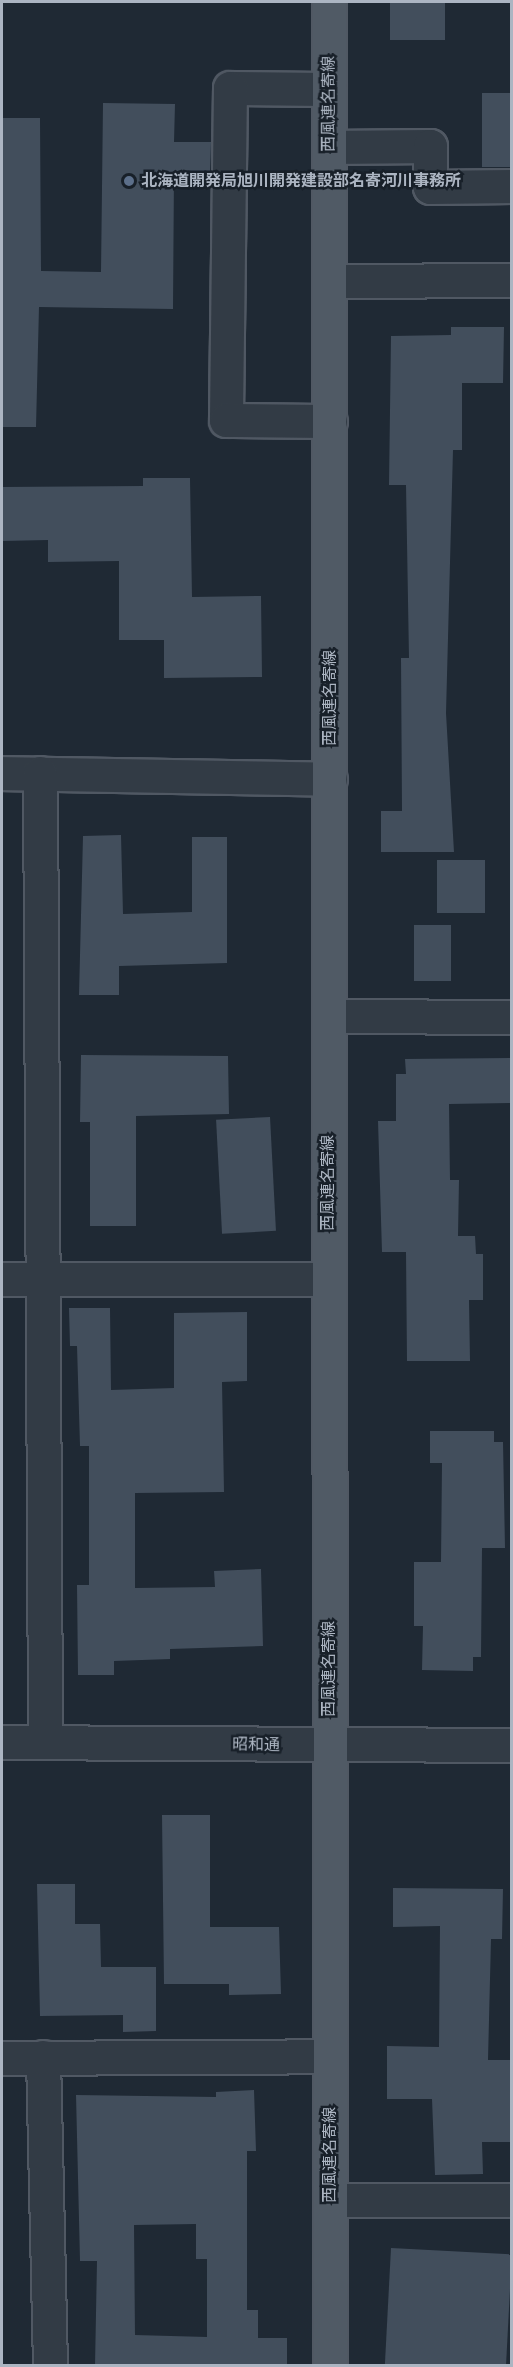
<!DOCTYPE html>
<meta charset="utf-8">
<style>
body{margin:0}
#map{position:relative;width:513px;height:2367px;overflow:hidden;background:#1f2934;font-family:Karla,"Noto Sans JP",sans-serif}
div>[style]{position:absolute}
.building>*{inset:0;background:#424e5c;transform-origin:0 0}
.roads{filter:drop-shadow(2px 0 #505863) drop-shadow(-2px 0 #505863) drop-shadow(0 2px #505863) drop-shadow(0 -2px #505863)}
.minor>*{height:33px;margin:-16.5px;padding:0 16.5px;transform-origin:16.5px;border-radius:16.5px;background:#323b45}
.major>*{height:33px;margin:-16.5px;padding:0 16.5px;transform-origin:16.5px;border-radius:16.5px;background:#505a65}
.dots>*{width:16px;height:16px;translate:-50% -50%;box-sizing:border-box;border:3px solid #182029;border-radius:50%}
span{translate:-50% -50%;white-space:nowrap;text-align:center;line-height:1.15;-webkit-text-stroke:5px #182029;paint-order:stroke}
.street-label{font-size:16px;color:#acb5c2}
.poi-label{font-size:16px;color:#acb5c2;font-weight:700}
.left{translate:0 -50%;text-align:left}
.frame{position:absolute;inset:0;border:3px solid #acb5c2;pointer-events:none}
</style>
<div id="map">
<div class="building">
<i style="left:390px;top:2px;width:55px;height:38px"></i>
<i style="left:512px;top:93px;width:74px;height:30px;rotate:90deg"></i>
<i style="clip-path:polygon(103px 103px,175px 104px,174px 142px,211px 142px,210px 173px,174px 172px,173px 309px,39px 307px,36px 427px,2px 427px,2px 118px,40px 118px,41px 271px,101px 272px)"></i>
<i style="clip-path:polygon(451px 327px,504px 327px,503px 383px,462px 383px,462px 450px,453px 450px,446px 713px,454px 852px,381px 852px,381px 811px,402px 811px,401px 658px,409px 658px,406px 485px,389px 485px,391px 336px,451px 335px)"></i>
<i style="clip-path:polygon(143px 478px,190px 478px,192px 597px,261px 596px,262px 677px,164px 678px,164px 640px,119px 640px,119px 561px,48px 562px,48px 540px,2px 541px,2px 487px,143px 486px)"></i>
<i style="clip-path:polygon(121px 835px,123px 914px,192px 912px,192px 837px,227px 837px,227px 963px,119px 966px,119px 995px,79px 995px,83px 836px)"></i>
<i style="left:485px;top:860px;width:53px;height:48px;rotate:90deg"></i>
<i style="left:414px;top:925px;width:37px;height:56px"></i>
<i style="clip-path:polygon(81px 1055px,228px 1056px,229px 1114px,136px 1116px,136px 1226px,90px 1226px,90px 1122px,80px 1122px)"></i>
<i style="clip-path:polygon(510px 1058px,510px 1103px,449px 1104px,450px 1180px,459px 1180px,458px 1236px,475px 1236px,476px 1254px,483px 1254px,483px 1300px,469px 1300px,470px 1361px,407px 1361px,406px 1252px,382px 1252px,378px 1121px,396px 1121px,396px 1074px,406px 1074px,405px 1059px)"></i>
<i style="left:270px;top:1117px;width:114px;height:54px;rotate:87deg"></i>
<i style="clip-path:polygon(69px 1308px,110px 1308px,111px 1390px,174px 1388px,174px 1313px,247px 1312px,247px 1381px,222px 1382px,224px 1492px,135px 1493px,135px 1588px,215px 1587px,214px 1571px,261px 1569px,263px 1646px,170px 1649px,170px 1659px,114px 1661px,114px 1675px,78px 1675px,77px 1585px,89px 1585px,89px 1446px,80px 1446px,77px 1346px,70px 1346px)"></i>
<i style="clip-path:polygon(430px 1431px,494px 1431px,494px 1442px,503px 1442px,505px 1548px,482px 1548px,481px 1657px,473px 1657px,473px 1671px,422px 1670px,423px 1626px,414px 1626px,414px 1562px,441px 1562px,442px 1463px,430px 1463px)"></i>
<i style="clip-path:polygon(162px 1815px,210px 1815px,210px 1927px,279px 1927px,281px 1994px,229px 1995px,229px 1984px,164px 1984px)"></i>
<i style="clip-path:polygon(37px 1884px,75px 1884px,75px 1924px,100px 1924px,101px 1967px,156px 1967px,156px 2031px,123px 2032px,123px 2015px,40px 2016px)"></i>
<i style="clip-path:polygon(393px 1888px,503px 1889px,502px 1939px,491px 1939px,488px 2060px,512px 2060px,512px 2142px,482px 2142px,483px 2174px,435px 2175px,432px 2099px,387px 2099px,387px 2046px,439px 2047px,440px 1926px,393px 1927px)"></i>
<i style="clip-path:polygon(evenodd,254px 2090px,256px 2151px,247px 2151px,247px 2310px,258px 2310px,258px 2338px,287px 2338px,287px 2366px,95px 2366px,97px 2261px,80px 2261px,76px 2095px,216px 2097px,216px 2092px,254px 2090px,196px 2224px,196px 2259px,207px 2259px,207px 2337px,135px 2335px,134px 2225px,196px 2224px)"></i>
<i style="left:391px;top:2248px;width:121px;height:118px;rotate:3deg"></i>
</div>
<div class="roads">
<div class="minor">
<i style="left:329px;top:89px;width:99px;rotate:-179.4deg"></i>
<i style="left:230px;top:88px;width:332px;rotate:90.7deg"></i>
<i style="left:226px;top:420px;width:104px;rotate:0.6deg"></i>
<i style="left:329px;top:147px;width:101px;rotate:-0.6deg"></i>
<i style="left:430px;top:146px;width:41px;rotate:90deg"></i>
<i style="left:430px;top:187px;width:82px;rotate:-0.7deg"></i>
<i style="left:330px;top:281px;width:182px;rotate:-0.3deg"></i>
<i style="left:2px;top:773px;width:328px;rotate:1deg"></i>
<i style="left:40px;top:773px;width:969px;rotate:89.7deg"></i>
<i style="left:329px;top:1016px;width:183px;rotate:0.3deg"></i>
<i style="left:2px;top:1279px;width:325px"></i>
<i style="left:2px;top:1742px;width:510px;rotate:0.34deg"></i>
<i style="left:43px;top:2057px;width:309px;rotate:88.7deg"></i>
<i style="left:2px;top:2058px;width:328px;rotate:-0.3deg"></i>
<i style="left:330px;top:2200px;width:182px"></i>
</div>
<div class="major">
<i style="left:329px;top:2px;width:2364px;rotate:89.98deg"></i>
</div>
</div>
<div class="dots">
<i style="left:129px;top:181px;background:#5c6f8a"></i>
</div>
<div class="street-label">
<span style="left:329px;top:104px;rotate:-90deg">西風連名寄線</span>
<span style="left:330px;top:698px;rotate:-90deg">西風連名寄線</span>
<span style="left:328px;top:1183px;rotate:-90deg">西風連名寄線</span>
<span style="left:329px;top:1669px;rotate:-90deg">西風連名寄線</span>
<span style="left:256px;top:1745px;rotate:1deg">昭和通</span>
<span style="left:330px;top:2155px;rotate:-90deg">西風連名寄線</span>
</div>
<div class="poi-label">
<span class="left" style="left:141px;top:181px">北海道開発局旭川開発建設部名寄河川事務所</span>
</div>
<div class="frame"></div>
</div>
